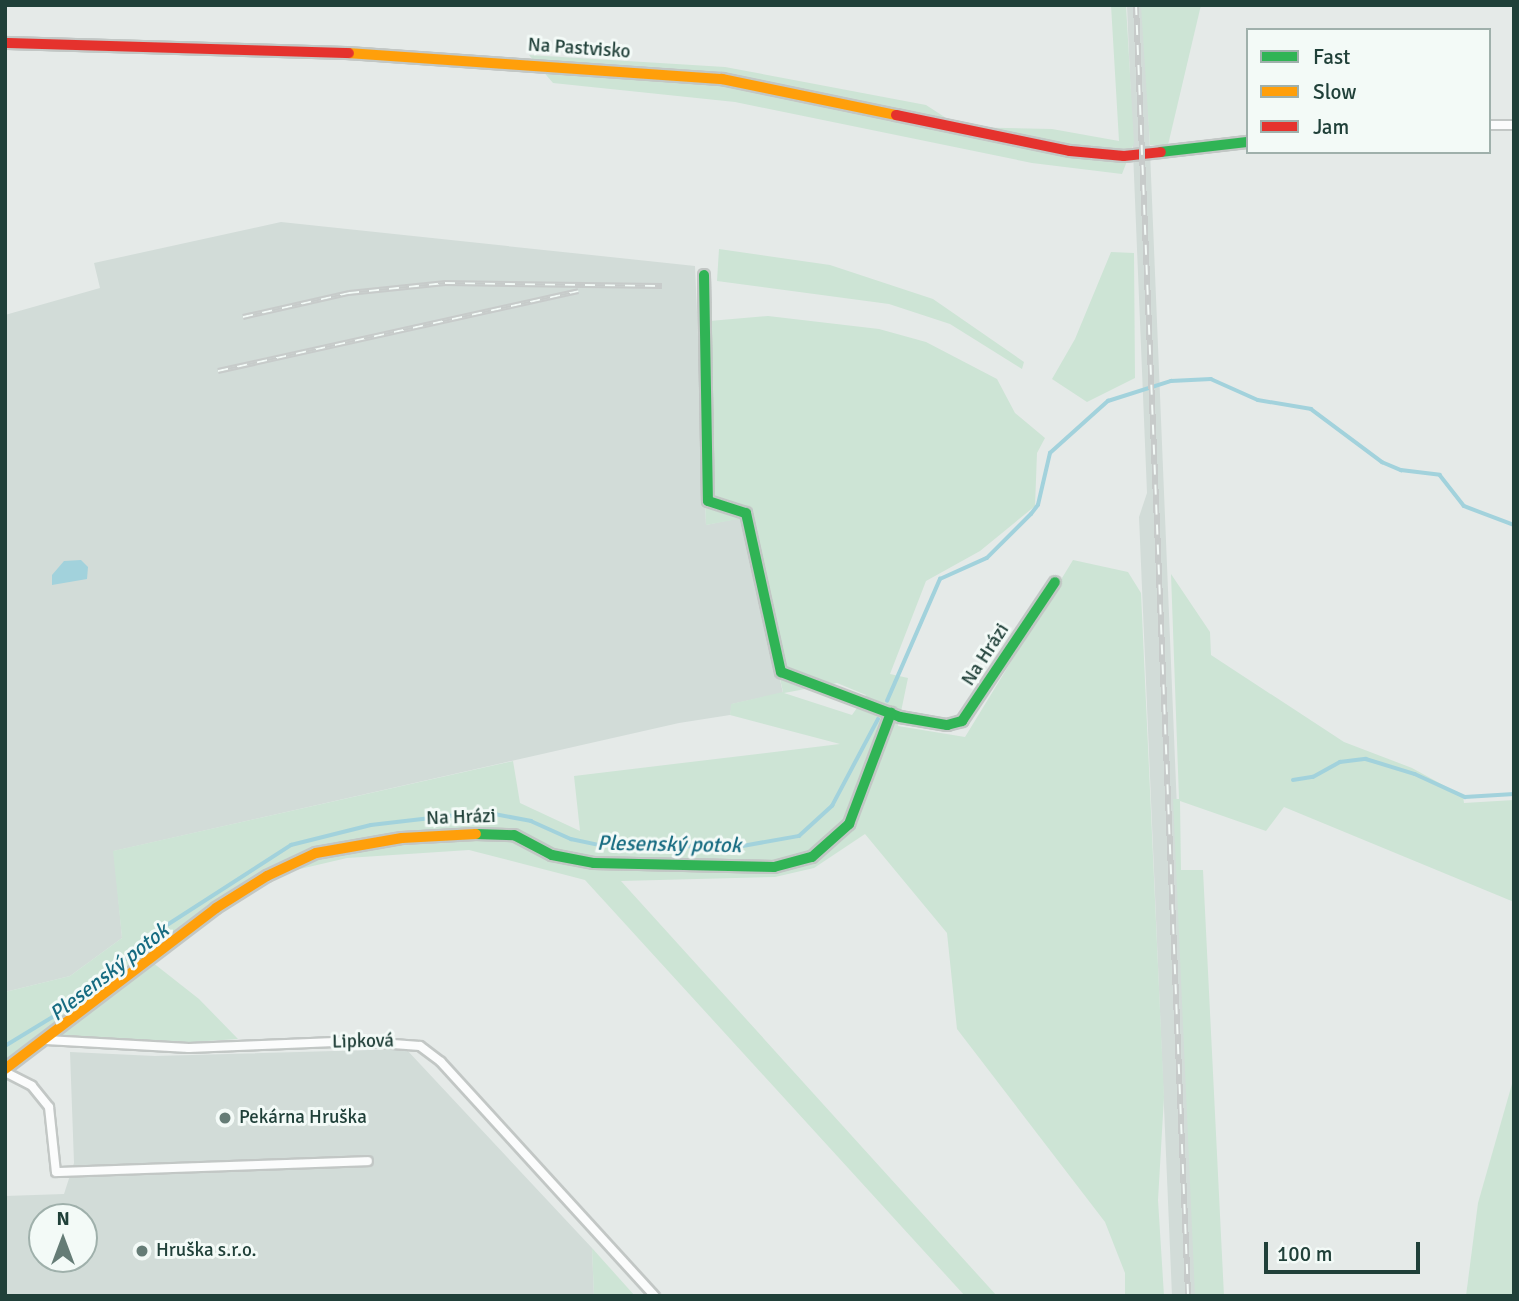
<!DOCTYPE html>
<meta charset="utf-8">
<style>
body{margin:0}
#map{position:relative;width:1519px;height:1301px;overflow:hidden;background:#e5eae8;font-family:Signika,sans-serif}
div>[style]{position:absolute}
.built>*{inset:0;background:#d2dcd8}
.green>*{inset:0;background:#cde4d5}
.water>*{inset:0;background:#a2d2dc}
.stream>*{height:3.5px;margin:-1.75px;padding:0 1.75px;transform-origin:1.75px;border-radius:1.75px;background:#a2d2dc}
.roads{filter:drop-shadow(2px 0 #c2c7c5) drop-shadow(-2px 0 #c2c7c5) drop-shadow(0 2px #c2c7c5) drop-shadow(0 -2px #c2c7c5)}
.street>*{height:8px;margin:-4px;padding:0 4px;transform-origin:4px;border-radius:4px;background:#fbfcfc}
.fast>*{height:10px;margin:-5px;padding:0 5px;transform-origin:5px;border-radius:5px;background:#30b455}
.slow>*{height:10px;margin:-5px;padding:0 5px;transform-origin:5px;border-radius:5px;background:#ff9f0a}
.jam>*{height:10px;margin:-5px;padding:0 5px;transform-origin:5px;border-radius:5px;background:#e5322d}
.rail>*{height:6px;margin-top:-3px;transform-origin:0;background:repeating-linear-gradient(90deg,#f3faf7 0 10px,#c7cbca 0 20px);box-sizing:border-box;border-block:2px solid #c7cbca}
.dots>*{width:19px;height:19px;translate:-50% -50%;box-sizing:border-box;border:4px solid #f3faf7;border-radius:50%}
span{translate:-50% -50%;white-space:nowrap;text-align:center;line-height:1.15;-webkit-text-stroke:6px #f3faf7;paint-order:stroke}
.street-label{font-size:19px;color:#204039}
.poi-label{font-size:19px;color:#204039}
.left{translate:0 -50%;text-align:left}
.water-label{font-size:21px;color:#166b81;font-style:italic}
.frame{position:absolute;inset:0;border:7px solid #204039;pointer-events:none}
.legend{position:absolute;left:1246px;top:28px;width:245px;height:126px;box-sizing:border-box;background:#f3faf7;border:2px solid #9fb0ab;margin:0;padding:9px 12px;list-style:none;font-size:21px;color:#204039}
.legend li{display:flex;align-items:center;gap:14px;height:35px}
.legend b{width:35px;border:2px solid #9fb0ab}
.north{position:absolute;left:28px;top:1203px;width:70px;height:70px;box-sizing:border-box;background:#f3faf7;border:2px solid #9fb0ab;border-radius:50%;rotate:0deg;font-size:19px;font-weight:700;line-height:28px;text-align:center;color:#204039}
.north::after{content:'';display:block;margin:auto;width:24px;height:32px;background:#657c76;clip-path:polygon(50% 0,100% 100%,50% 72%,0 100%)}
.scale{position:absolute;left:1264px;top:1242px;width:156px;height:32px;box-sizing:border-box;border:4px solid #204039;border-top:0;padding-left:9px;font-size:21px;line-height:24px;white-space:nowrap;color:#204039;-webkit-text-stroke:5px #f3faf7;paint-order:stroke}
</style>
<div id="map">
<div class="built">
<i style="clip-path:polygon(1127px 5px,1144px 5px,1197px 1296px,1172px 1296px,1139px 517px,1147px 493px)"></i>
<i style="clip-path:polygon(281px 222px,695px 266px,706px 525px,744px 517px,783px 693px,732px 704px,730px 715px,679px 723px,114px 851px,122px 938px,70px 976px,5px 992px,5px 315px,100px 288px,94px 263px)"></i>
<i style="clip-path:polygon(evenodd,406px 1049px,592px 1248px,594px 1296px,5px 1296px,5px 1196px,64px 1194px,74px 1163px,70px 1052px,155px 1056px,406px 1049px,42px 1217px,84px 1217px,84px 1259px,42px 1259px,42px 1217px)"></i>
</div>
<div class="green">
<i style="clip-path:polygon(1111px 5px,1126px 5px,1134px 143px,1122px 174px,1032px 163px,735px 102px,553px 83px,529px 55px,725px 67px,926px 105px,960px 127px,1052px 129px,1119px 141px)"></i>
<i style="clip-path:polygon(1141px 5px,1201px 5px,1168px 145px,1150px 145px)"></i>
<i style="clip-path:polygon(719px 249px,830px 265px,933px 299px,1024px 362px,1022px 369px,950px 324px,889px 304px,717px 281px)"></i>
<i style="clip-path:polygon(1111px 252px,1134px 253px,1135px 378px,1087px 402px,1052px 379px,1075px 339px)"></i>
<i style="clip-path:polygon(evenodd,768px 316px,879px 329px,926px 342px,997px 379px,1015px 413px,1045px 438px,1037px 453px,1035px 506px,980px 551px,926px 581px,890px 674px,908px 678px,898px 726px,965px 737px,1073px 560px,1128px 572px,1141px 593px,1164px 1097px,1158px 1200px,1164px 1296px,1125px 1296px,1125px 1273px,1105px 1222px,957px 1029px,947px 933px,865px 834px,814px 868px,775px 877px,621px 881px,997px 1296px,965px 1296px,585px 880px,469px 850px,347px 858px,270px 876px,152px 962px,199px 999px,238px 1039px,103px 1048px,47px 1036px,5px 1062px,5px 992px,70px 976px,122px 938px,113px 851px,513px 761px,520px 803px,580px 831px,574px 776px,840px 744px,730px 715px,731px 704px,783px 692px,744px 518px,706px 525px,698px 322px,768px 316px,837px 683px,866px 695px,852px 715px,784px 693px,837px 683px)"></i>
<i style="clip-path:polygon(1171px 574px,1210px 632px,1211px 655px,1344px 742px,1412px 768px,1463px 796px,1464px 803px,1514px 800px,1514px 902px,1284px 807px,1266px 831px,1180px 801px,1181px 870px,1203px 870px,1224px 1296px,1195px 1296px,1173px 799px,1179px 799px)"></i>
<i style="clip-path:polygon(1514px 1077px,1514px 1296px,1466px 1296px,1478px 1203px)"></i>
<i style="clip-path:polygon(592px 1248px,635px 1296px,594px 1296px)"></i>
</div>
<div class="water">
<i style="clip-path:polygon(81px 560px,88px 567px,87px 579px,52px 585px,52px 575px,64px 561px)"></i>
</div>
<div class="stream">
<i style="left:887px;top:701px;width:133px;rotate:-66.5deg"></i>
<i style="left:940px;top:579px;width:51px;rotate:-24.1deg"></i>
<i style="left:987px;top:558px;width:62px;rotate:-45deg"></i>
<i style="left:1031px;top:514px;width:11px;rotate:-52deg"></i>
<i style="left:1038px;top:505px;width:53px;rotate:-77deg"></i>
<i style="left:1050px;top:453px;width:78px;rotate:-41.9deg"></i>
<i style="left:1108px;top:401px;width:66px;rotate:-17.6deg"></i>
<i style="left:1171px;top:381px;width:40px;rotate:-2.9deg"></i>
<i style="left:1211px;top:379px;width:51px;rotate:24.1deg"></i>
<i style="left:1258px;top:400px;width:54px;rotate:9.6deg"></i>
<i style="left:1311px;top:409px;width:89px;rotate:36.7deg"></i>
<i style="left:1382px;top:462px;width:21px;rotate:23deg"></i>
<i style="left:1401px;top:470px;width:39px;rotate:7deg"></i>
<i style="left:1440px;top:475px;width:39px;rotate:52deg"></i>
<i style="left:1464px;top:506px;width:53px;rotate:20.8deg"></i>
<i style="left:1293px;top:780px;width:20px;rotate:-9deg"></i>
<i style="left:1313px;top:777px;width:31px;rotate:-29deg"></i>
<i style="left:1340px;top:762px;width:26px;rotate:-7deg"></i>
<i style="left:1366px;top:759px;width:51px;rotate:17deg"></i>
<i style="left:1415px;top:774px;width:55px;rotate:24.7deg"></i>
<i style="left:1465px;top:797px;width:49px;rotate:-3.5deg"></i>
<i style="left:5px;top:1046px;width:66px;rotate:-31.3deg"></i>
<i style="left:61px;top:1012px;width:134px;rotate:-39.5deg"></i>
<i style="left:164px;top:927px;width:151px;rotate:-32.8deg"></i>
<i style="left:291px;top:845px;width:82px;rotate:-14deg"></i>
<i style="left:371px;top:825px;width:114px;rotate:-6.6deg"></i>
<i style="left:484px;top:812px;width:48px;rotate:10.8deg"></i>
<i style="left:531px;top:821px;width:44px;rotate:24.2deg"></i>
<i style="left:571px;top:839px;width:29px;rotate:12deg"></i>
<i style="left:599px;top:845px;width:138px;rotate:0.8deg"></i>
<i style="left:737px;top:847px;width:63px;rotate:-10.1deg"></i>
<i style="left:799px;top:836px;width:45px;rotate:-42.3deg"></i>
<i style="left:832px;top:806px;width:98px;rotate:-62.1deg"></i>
</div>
<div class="roads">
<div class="street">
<i style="left:1489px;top:125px;width:25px"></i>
<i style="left:46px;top:1040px;width:143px;rotate:3.2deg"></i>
<i style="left:189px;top:1048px;width:164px;rotate:-2.4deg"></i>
<i style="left:353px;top:1041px;width:67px;rotate:4.3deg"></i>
<i style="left:420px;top:1046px;width:26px;rotate:37deg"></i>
<i style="left:441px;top:1062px;width:317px;rotate:47.6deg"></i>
<i style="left:5px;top:1072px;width:30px;rotate:27deg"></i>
<i style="left:32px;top:1086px;width:27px;rotate:51deg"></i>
<i style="left:49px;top:1107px;width:65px;rotate:83.9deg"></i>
<i style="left:56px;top:1172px;width:312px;rotate:-2deg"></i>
</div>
<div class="fast">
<i style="left:1161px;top:152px;width:88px;rotate:-6.6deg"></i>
<i style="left:704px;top:275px;width:226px;rotate:89deg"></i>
<i style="left:708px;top:501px;width:40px;rotate:18deg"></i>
<i style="left:746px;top:513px;width:163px;rotate:77.6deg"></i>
<i style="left:781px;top:672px;width:127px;rotate:20.7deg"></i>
<i style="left:900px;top:717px;width:48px;rotate:9.7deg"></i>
<i style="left:947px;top:725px;width:16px;rotate:-15deg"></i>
<i style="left:962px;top:721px;width:167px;rotate:-56.2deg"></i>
<i style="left:476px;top:834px;width:38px;rotate:2deg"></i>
<i style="left:514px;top:835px;width:43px;rotate:27.8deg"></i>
<i style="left:552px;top:855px;width:43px;rotate:10.8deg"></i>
<i style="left:594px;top:863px;width:180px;rotate:1.3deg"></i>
<i style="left:774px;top:867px;width:39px;rotate:-15deg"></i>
<i style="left:812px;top:857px;width:50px;rotate:-41.7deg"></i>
<i style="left:849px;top:824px;width:119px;rotate:-69.3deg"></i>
</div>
<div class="slow">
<i style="left:349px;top:53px;width:374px;rotate:4deg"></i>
<i style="left:722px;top:79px;width:178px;rotate:11.7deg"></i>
<i style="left:5px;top:1069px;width:265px;rotate:-37.3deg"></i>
<i style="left:216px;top:908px;width:60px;rotate:-32.1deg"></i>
<i style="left:267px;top:876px;width:54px;rotate:-25.1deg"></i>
<i style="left:316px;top:853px;width:87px;rotate:-9.9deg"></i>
<i style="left:402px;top:838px;width:74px;rotate:-3.1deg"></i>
</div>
<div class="jam">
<i style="left:5px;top:43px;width:344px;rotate:1.7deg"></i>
<i style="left:896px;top:115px;width:178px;rotate:11.7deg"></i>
<i style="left:1070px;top:151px;width:54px;rotate:5.3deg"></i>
<i style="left:1124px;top:156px;width:37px;rotate:-6deg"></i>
</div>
</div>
<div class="rail">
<i style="left:1136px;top:5px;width:1292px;rotate:87.69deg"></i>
<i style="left:243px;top:317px;width:109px;rotate:-12.8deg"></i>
<i style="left:349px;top:293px;width:97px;rotate:-5.9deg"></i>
<i style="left:445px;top:283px;width:217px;rotate:0.8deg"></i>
<i style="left:218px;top:371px;width:369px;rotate:-12.5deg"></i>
</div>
<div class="dots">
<i style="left:225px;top:1118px;background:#657c76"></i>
<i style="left:142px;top:1251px;background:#657c76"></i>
</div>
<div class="street-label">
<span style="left:579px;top:49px;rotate:4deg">Na Pastvisko</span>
<span style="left:986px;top:655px;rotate:-57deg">Na Hrázi</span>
<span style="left:461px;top:818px;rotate:-2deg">Na Hrázi</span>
<span style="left:363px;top:1042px;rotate:-1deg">Lipková</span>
</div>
<div class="poi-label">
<span class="left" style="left:239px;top:1118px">Pekárna Hruška</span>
<span class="left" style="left:156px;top:1251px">Hruška s.r.o.</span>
</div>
<div class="water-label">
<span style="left:669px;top:844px;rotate:1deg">Plesenský potok</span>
<span style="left:109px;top:972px;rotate:-38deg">Plesenský potok</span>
</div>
<div class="frame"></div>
<ul class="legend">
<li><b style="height:9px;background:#30b455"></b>Fast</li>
<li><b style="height:9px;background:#ff9f0a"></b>Slow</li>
<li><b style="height:9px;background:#e5322d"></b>Jam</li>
</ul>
<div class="north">N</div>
<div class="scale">100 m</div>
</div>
